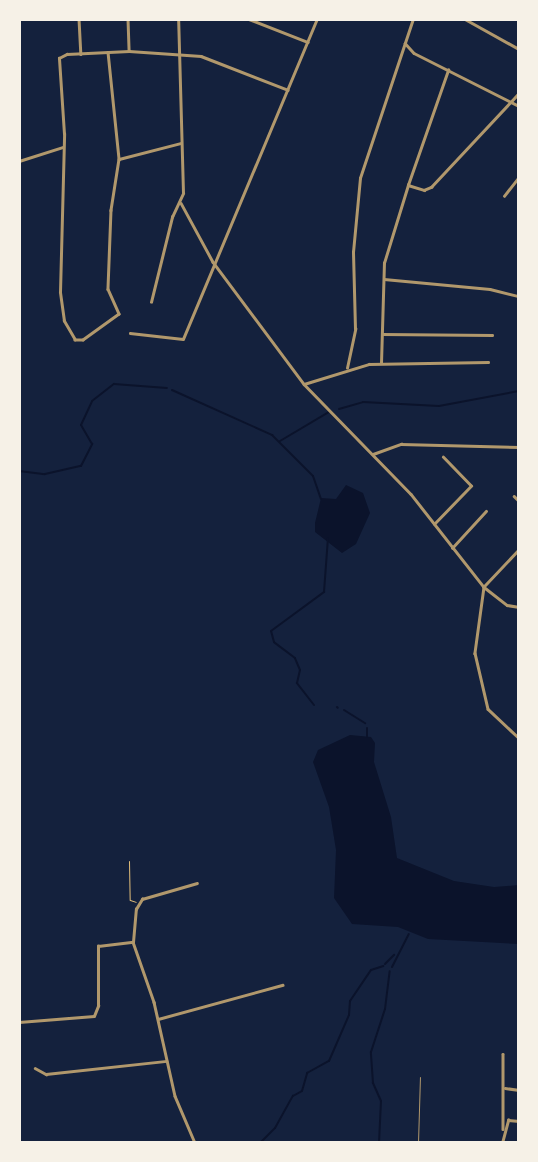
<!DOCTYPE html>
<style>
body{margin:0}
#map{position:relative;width:538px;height:1162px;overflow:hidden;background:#14213d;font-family:"Work Sans",sans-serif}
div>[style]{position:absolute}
.water>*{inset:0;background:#0b132b}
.stream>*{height:2px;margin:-1px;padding:0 1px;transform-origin:1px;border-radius:1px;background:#0b132b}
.path>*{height:1px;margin:-0.5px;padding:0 0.5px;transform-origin:0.5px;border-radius:0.5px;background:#e5c07b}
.service>*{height:1px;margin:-0.5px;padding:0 0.5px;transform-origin:0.5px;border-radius:0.5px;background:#b1986c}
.minor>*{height:2.5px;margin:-1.25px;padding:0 1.25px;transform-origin:1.25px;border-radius:1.25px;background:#b1986c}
span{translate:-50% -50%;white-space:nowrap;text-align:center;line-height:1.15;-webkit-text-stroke:7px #f6f1e7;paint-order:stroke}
.frame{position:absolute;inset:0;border:21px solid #f6f1e7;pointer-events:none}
</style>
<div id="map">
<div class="water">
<i style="clip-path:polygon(346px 485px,363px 493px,370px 513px,356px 544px,342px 553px,315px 532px,315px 523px,321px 498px,336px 499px)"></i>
<i style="clip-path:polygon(350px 735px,371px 737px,375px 743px,374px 762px,391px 817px,397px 858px,454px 881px,494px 887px,519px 885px,519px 944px,428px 939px,398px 927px,352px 924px,334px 898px,336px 850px,329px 807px,313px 762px,318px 750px)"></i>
</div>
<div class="stream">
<i style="left:172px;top:390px;width:110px;rotate:24.2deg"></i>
<i style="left:272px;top:435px;width:58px;rotate:45deg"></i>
<i style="left:313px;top:476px;width:24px;rotate:71deg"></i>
<i style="left:339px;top:409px;width:25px;rotate:-16deg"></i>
<i style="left:363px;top:402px;width:76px;rotate:3deg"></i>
<i style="left:439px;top:406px;width:81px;rotate:-10.6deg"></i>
<i style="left:280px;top:441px;width:57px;rotate:-30.6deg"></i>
<i style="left:19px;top:471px;width:26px;rotate:7deg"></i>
<i style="left:45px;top:474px;width:37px;rotate:-13deg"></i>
<i style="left:81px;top:466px;width:25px;rotate:-63deg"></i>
<i style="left:92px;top:444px;width:22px;rotate:-120deg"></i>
<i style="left:81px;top:425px;width:26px;rotate:-65deg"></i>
<i style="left:92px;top:401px;width:28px;rotate:-38deg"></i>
<i style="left:114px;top:384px;width:53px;rotate:4.3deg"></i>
<i style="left:314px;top:705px;width:28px;rotate:-128deg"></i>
<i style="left:297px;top:683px;width:13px;rotate:-77deg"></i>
<i style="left:300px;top:670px;width:13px;rotate:-113deg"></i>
<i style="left:295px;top:658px;width:26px;rotate:-143deg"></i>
<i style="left:274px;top:642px;width:11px;rotate:-105deg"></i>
<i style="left:271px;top:631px;width:66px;rotate:-36.3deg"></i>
<i style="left:324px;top:592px;width:54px;rotate:-85.8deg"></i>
<i style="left:337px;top:707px;width:1px;rotate:45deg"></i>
<i style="left:344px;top:710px;width:25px;rotate:32deg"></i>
<i style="left:367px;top:737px;width:9px;rotate:-90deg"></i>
<i style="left:385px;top:964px;width:13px;rotate:-45deg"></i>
<i style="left:392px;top:967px;width:37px;rotate:-63deg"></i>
<i style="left:260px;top:1143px;width:21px;rotate:-45deg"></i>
<i style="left:275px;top:1128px;width:37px;rotate:-61deg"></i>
<i style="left:293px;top:1096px;width:10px;rotate:-29deg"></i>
<i style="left:302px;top:1091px;width:19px;rotate:-74deg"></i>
<i style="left:307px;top:1073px;width:25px;rotate:-29deg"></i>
<i style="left:329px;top:1061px;width:50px;rotate:-66.5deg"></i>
<i style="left:349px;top:1015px;width:14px;rotate:-86deg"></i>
<i style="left:350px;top:1001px;width:37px;rotate:-56deg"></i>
<i style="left:371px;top:970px;width:13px;rotate:-18deg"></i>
<i style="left:379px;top:1143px;width:42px;rotate:-87.3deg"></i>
<i style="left:381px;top:1101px;width:20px;rotate:-114deg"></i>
<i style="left:373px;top:1083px;width:31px;rotate:-94deg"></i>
<i style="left:371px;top:1052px;width:45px;rotate:-72deg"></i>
<i style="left:385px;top:1009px;width:38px;rotate:-83deg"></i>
</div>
<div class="path">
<i style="left:129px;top:861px;width:39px;rotate:89deg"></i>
<i style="left:130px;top:900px;width:6px;rotate:18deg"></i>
</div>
<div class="service">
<i style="left:418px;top:1143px;width:66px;rotate:-88.3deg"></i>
</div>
<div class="minor">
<i style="left:79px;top:19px;width:35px;rotate:87deg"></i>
<i style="left:128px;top:19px;width:32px;rotate:88deg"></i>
<i style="left:249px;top:19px;width:63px;rotate:21.3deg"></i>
<i style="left:465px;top:19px;width:62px;rotate:29.1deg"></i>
<i style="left:405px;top:43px;width:13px;rotate:48deg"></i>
<i style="left:414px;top:53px;width:118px;rotate:26.8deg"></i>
<i style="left:108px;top:52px;width:108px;rotate:84.1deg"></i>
<i style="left:119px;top:159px;width:52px;rotate:98.9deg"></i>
<i style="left:111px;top:210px;width:79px;rotate:92.2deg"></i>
<i style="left:108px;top:289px;width:27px;rotate:66deg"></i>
<i style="left:119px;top:314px;width:44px;rotate:144.2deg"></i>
<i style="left:83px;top:340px;width:8px;rotate:180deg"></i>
<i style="left:75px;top:340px;width:22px;rotate:-120deg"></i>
<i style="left:64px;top:321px;width:29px;rotate:-98deg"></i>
<i style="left:60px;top:292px;width:158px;rotate:-88.5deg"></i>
<i style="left:64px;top:134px;width:76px;rotate:-93.8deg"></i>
<i style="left:59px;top:58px;width:9px;rotate:-27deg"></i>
<i style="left:67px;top:54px;width:62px;rotate:-2.8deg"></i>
<i style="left:129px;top:51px;width:72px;rotate:4deg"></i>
<i style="left:201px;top:56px;width:93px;rotate:21.3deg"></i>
<i style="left:119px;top:159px;width:64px;rotate:-14.5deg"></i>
<i style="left:19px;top:161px;width:46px;rotate:-17.7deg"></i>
<i style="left:408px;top:185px;width:122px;rotate:-70.8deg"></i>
<i style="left:504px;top:196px;width:24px;rotate:-52deg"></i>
<i style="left:181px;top:203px;width:67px;rotate:61.5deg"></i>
<i style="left:213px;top:262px;width:152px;rotate:53.3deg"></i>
<i style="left:304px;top:384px;width:153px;rotate:45.8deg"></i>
<i style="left:411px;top:494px;width:118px;rotate:51.9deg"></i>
<i style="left:484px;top:587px;width:29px;rotate:38deg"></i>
<i style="left:507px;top:605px;width:12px;rotate:9deg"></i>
<i style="left:384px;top:279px;width:106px;rotate:5.4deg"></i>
<i style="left:490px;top:289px;width:30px;rotate:14deg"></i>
<i style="left:151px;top:302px;width:88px;rotate:-76.1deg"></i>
<i style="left:172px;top:217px;width:26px;rotate:-65deg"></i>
<i style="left:183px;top:193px;width:174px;rotate:-91.6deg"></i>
<i style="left:130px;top:333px;width:53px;rotate:6.5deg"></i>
<i style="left:183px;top:339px;width:347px;rotate:-67.3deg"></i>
<i style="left:382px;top:334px;width:110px;rotate:0.5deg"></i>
<i style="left:381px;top:363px;width:100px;rotate:-88.3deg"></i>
<i style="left:384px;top:263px;width:82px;rotate:-72.9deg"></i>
<i style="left:408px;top:185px;width:17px;rotate:17deg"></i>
<i style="left:424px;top:190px;width:8px;rotate:-23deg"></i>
<i style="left:431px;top:187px;width:129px;rotate:-46.9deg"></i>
<i style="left:347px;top:368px;width:40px;rotate:-78deg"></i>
<i style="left:355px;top:329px;width:77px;rotate:-91.5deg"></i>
<i style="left:353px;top:252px;width:74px;rotate:-84.6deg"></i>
<i style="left:360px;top:178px;width:168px;rotate:-71.6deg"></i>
<i style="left:304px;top:384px;width:68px;rotate:-17.1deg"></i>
<i style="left:369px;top:364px;width:119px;rotate:-1deg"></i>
<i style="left:373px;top:454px;width:30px;rotate:-20deg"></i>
<i style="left:401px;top:444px;width:118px;rotate:1.5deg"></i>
<i style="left:514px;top:496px;width:7px;rotate:45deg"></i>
<i style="left:434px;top:524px;width:53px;rotate:-45.8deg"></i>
<i style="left:471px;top:486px;width:40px;rotate:-134deg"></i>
<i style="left:452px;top:548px;width:50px;rotate:-47.4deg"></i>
<i style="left:519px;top:550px;width:51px;rotate:133.4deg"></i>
<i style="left:484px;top:587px;width:67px;rotate:97.8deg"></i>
<i style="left:475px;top:653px;width:57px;rotate:76.9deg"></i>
<i style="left:488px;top:709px;width:42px;rotate:43.1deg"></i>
<i style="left:133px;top:942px;width:64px;rotate:70.7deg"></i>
<i style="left:154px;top:1002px;width:96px;rotate:77.4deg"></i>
<i style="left:175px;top:1096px;width:51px;rotate:66.9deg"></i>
<i style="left:158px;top:1019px;width:129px;rotate:-15.3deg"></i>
<i style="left:19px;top:1022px;width:75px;rotate:-4.6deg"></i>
<i style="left:94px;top:1016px;width:11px;rotate:-68deg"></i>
<i style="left:98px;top:1006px;width:60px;rotate:-90deg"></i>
<i style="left:98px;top:946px;width:35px;rotate:-7deg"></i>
<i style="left:133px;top:942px;width:33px;rotate:-85deg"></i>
<i style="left:136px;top:909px;width:12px;rotate:-59deg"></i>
<i style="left:142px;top:899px;width:57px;rotate:-16.2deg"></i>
<i style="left:503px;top:1054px;width:75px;rotate:90deg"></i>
<i style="left:35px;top:1068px;width:13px;rotate:29deg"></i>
<i style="left:46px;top:1074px;width:121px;rotate:-6.2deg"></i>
<i style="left:505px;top:1088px;width:14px;rotate:8deg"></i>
<i style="left:502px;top:1143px;width:24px;rotate:-75deg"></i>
<i style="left:508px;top:1120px;width:11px;rotate:5deg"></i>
</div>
<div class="frame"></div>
</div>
